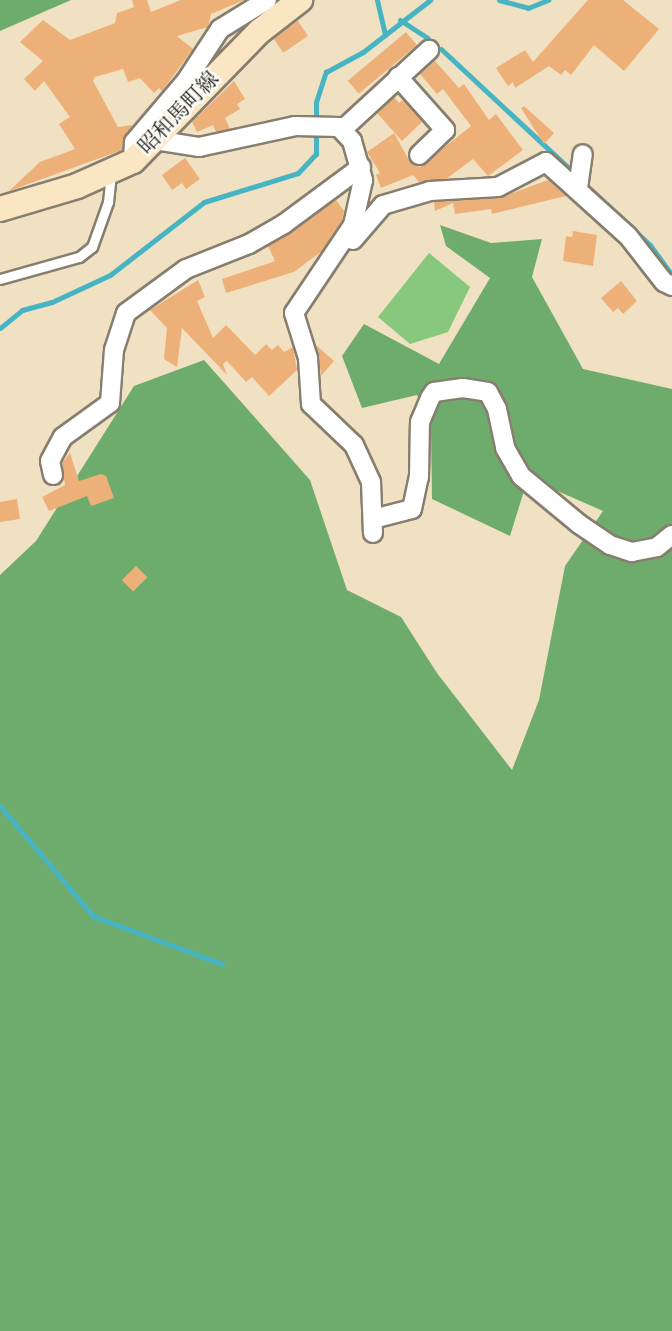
<!DOCTYPE html>
<meta charset="utf-8">
<style>
body{margin:0}
#map{position:relative;width:672px;height:1331px;overflow:hidden;background:#f0e1c2;font-family:"IM FELL DW Pica","Noto Serif JP",serif}
div>[style]{position:absolute}
.green>*{inset:0;background:#88c77e}
.forest>*{inset:0;background:#6eac6d}
.stream>*{height:5px;margin:-2.5px;padding:0 2.5px;transform-origin:2.5px;border-radius:2.5px;background:#47b4c3}
.building>*{inset:0;background:#eeb079;transform-origin:0 0}
.roads{filter:drop-shadow(2px 0 #867e6f) drop-shadow(-2px 0 #867e6f) drop-shadow(0 2px #867e6f) drop-shadow(0 -2px #867e6f)}
.service>*{height:9px;margin:-4.5px;padding:0 4.5px;transform-origin:4.5px;border-radius:4.5px;background:#fff}
.minor>*{height:18px;margin:-9px;padding:0 9px;transform-origin:9px;border-radius:9px;background:#fff}
.secondary>*{height:24px;margin:-12px;padding:0 12px;transform-origin:12px;border-radius:12px;background:#fbe6c4}
span{translate:-50% -50%;white-space:nowrap;text-align:center;line-height:1.15;-webkit-text-stroke:5px #fdfcf7;paint-order:stroke}
.street-label{font-size:21px;color:#1c1c1c}
</style>
<div id="map">
<div class="green">
<i style="clip-path:polygon(429px 253px,470px 287px,448px 332px,410px 344px,378px 317px)"></i>
</div>
<div class="forest">
<i style="clip-path:polygon(0 0,71px 0,0 31px)"></i>
<i style="clip-path:polygon(440px 225px,491px 243px,542px 239px,532px 277px,583px 369px,672px 389px,672px 1331px,0 1331px,0 575px,36px 541px,134px 386px,204px 360px,310px 480px,347px 590px,401px 617px,437px 673px,512px 770px,539px 700px,565px 566px,603px 511px,528px 478px,510px 536px,432px 499px,431px 430px,417px 395px,362px 408px,342px 356px,364px 324px,439px 364px,490px 278px,446px 246px)"></i>
</div>
<div class="stream">
<i style="left:377px;top:0;width:36px;rotate:77deg"></i>
<i style="left:499px;top:0;width:30px;rotate:15deg"></i>
<i style="left:528px;top:8px;width:22px;rotate:-22deg"></i>
<i style="left:400px;top:20px;width:33px;rotate:33deg"></i>
<i style="left:441px;top:49px;width:185px;rotate:43deg"></i>
<i style="left:583px;top:182px;width:92px;rotate:43.2deg"></i>
<i style="left:650px;top:245px;width:37px;rotate:54deg"></i>
<i style="left:0;top:328px;width:28px;rotate:-39deg"></i>
<i style="left:22px;top:310px;width:31px;rotate:-15deg"></i>
<i style="left:52px;top:302px;width:64px;rotate:-25deg"></i>
<i style="left:110px;top:275px;width:119px;rotate:-37.8deg"></i>
<i style="left:204px;top:202px;width:98px;rotate:-17.1deg"></i>
<i style="left:298px;top:173px;width:26px;rotate:-47deg"></i>
<i style="left:316px;top:154px;width:52px;rotate:-90deg"></i>
<i style="left:316px;top:102px;width:32px;rotate:-72deg"></i>
<i style="left:326px;top:72px;width:42px;rotate:-28.4deg"></i>
<i style="left:363px;top:52px;width:85px;rotate:-37.8deg"></i>
<i style="left:0;top:806px;width:144px;rotate:49.8deg"></i>
<i style="left:93px;top:916px;width:138px;rotate:20.4deg"></i>
</div>
<div class="building">
<i style="clip-path:polygon(132px 0,147px 0,151px 12px,181px 0,244px 0,211px 14px,208px 27px,177px 36px,193px 49px,162px 91px,159px 88px,154px 93px,140px 78px,128px 82px,123px 69px,95px 77px,93px 81px,118px 127px,133px 125px,122px 150px,9px 191px,40px 162px,75px 149px,59px 124px,70px 117px,44px 81px,35px 91px,24px 79px,43px 61px,20px 42px,43px 20px,70px 40px,115px 23px,117px 13px,134px 7px)"></i>
<i style="clip-path:polygon(588px 0,623px 0,659px 29px,624px 71px,594px 45px,571px 75px,565px 70px,561px 75px,549px 66px,515px 88px,513px 82px,508px 86px,496px 68px,525px 50px,533px 62px)"></i>
<i style="left:298px;top:21px;width:18px;height:30px;rotate:56deg"></i>
<i style="left:406px;top:32px;width:17px;height:76px;rotate:50deg"></i>
<i style="clip-path:polygon(435px 61px,459px 88px,464px 84px,489px 120px,496px 114px,523px 150px,488px 176px,473px 159px,446px 179px,419px 182px,413px 175px,381px 188px,376px 175px,380px 173px,367px 152px,394px 133px,410px 162px,420px 167px,471px 126px,443px 89px,437px 94px,420px 74px)"></i>
<i style="clip-path:polygon(234px 81px,245px 99px,237px 104px,240px 109px,225px 118px,230px 129px,216px 132px,213px 125px,197px 132px,192px 122px)"></i>
<i style="clip-path:polygon(394px 97px,399px 103px,403px 100px,422px 122px,402px 141px,377px 113px)"></i>
<i style="clip-path:polygon(524px 106px,554px 133px,544px 144px,521px 108px)"></i>
<i style="clip-path:polygon(185px 158px,200px 179px,186px 189px,182px 183px,172px 190px,162px 175px)"></i>
<i style="clip-path:polygon(548px 180px,566px 196px,492px 214px,491px 209px,455px 214px,453px 203px,435px 211px,434px 202px,499px 198px)"></i>
<i style="clip-path:polygon(336px 200px,344px 211px,342px 220px,322px 251px,294px 272px,226px 293px,222px 279px,275px 261px,268px 246px)"></i>
<i style="clip-path:polygon(573px 231px,597px 235px,593px 266px,563px 261px,566px 236px,572px 237px)"></i>
<i style="clip-path:polygon(198px 280px,205px 297px,197px 301px,213px 338px,226px 325px,255px 355px,266px 344px,272px 350px,278px 345px,284px 352px,293px 347px,297px 370px,269px 396px,252px 377px,246px 382px,227px 361px,223px 364px,227px 375px,182px 328px,177px 367px,164px 359px,167px 328px,150px 310px)"></i>
<i style="clip-path:polygon(621px 281px,637px 301px,623px 314px,618px 308px,613px 312px,601px 298px)"></i>
<i style="clip-path:polygon(316px 345px,334px 361px,321px 376px,319px 357px)"></i>
<i style="clip-path:polygon(70px 453px,79px 481px,101px 474px,106px 476px,114px 498px,91px 506px,87px 496px,49px 511px,42px 497px,65px 485px,62px 463px)"></i>
<i style="clip-path:polygon(17px 499px,20px 519px,0 522px,0 502px)"></i>
<i style="left:136px;top:566px;width:16px;height:20px;rotate:45deg"></i>
</div>
<div class="roads">
<div class="service">
<i style="left:0;top:279px;width:82px;rotate:-15.6deg"></i>
<i style="left:79px;top:257px;width:16px;rotate:-38deg"></i>
<i style="left:92px;top:247px;width:48px;rotate:-70.4deg"></i>
<i style="left:108px;top:202px;width:30px;rotate:-84deg"></i>
</div>
<div class="minor">
<i style="left:398px;top:77px;width:71px;rotate:48.4deg"></i>
<i style="left:445px;top:130px;width:36px;rotate:136deg"></i>
<i style="left:343px;top:129px;width:117px;rotate:-42.6deg"></i>
<i style="left:155px;top:140px;width:45px;rotate:9deg"></i>
<i style="left:199px;top:147px;width:98px;rotate:-12.3deg"></i>
<i style="left:295px;top:126px;width:44px;rotate:1.3deg"></i>
<i style="left:339px;top:127px;width:19px;rotate:47deg"></i>
<i style="left:352px;top:141px;width:41px;rotate:74.2deg"></i>
<i style="left:363px;top:180px;width:46px;rotate:102.5deg"></i>
<i style="left:353px;top:225px;width:106px;rotate:123.8deg"></i>
<i style="left:294px;top:313px;width:47px;rotate:72.7deg"></i>
<i style="left:308px;top:358px;width:46px;rotate:86.3deg"></i>
<i style="left:311px;top:404px;width:59px;rotate:43.6deg"></i>
<i style="left:354px;top:445px;width:41px;rotate:65.3deg"></i>
<i style="left:371px;top:482px;width:51px;rotate:87.8deg"></i>
<i style="left:133px;top:161px;width:19px;rotate:-87deg"></i>
<i style="left:134px;top:142px;width:80px;rotate:-49.6deg"></i>
<i style="left:186px;top:81px;width:62px;rotate:-56.8deg"></i>
<i style="left:220px;top:29px;width:55px;rotate:-31.7deg"></i>
<i style="left:578px;top:188px;width:34px;rotate:-82deg"></i>
<i style="left:353px;top:240px;width:46px;rotate:-49.4deg"></i>
<i style="left:383px;top:205px;width:49px;rotate:-16.6deg"></i>
<i style="left:430px;top:191px;width:68px;rotate:-3.4deg"></i>
<i style="left:498px;top:187px;width:54px;rotate:-27.5deg"></i>
<i style="left:546px;top:162px;width:110px;rotate:42.1deg"></i>
<i style="left:628px;top:236px;width:58px;rotate:52deg"></i>
<i style="left:664px;top:282px;width:9px;rotate:27deg"></i>
<i style="left:53px;top:475px;width:14px;rotate:-102deg"></i>
<i style="left:50px;top:461px;width:27px;rotate:-62deg"></i>
<i style="left:63px;top:437px;width:58px;rotate:-35.9deg"></i>
<i style="left:110px;top:403px;width:53px;rotate:-85.7deg"></i>
<i style="left:114px;top:350px;width:39px;rotate:-72deg"></i>
<i style="left:126px;top:313px;width:74px;rotate:-36.3deg"></i>
<i style="left:186px;top:269px;width:68px;rotate:-21.6deg"></i>
<i style="left:249px;top:244px;width:40px;rotate:-29.7deg"></i>
<i style="left:284px;top:224px;width:96px;rotate:-36.5deg"></i>
<i style="left:373px;top:519px;width:40px;rotate:-14.4deg"></i>
<i style="left:412px;top:509px;width:33px;rotate:-78deg"></i>
<i style="left:419px;top:477px;width:55px;rotate:-89deg"></i>
<i style="left:420px;top:422px;width:26px;rotate:-67deg"></i>
<i style="left:430px;top:398px;width:7px;rotate:-56deg"></i>
<i style="left:434px;top:392px;width:29px;rotate:-8deg"></i>
<i style="left:463px;top:388px;width:25px;rotate:9deg"></i>
<i style="left:488px;top:392px;width:19px;rotate:62deg"></i>
<i style="left:497px;top:409px;width:40px;rotate:78deg"></i>
<i style="left:505px;top:448px;width:32px;rotate:60deg"></i>
<i style="left:521px;top:476px;width:75px;rotate:39.6deg"></i>
<i style="left:579px;top:524px;width:37px;rotate:34deg"></i>
<i style="left:610px;top:545px;width:23px;rotate:18deg"></i>
<i style="left:632px;top:552px;width:25px;rotate:-11deg"></i>
<i style="left:657px;top:547px;width:19px;rotate:-39deg"></i>
</div>
<div class="secondary">
<i style="left:0;top:209px;width:80px;rotate:-16.6deg"></i>
<i style="left:77px;top:186px;width:61px;rotate:-24.1deg"></i>
<i style="left:133px;top:161px;width:182px;rotate:-45.7deg"></i>
<i style="left:260px;top:31px;width:51px;rotate:-37.8deg"></i>
</div>
</div>
<div class="street-label">
<span style="left:179px;top:113px;rotate:-46deg">昭和馬町線</span>
</div>
</div>
